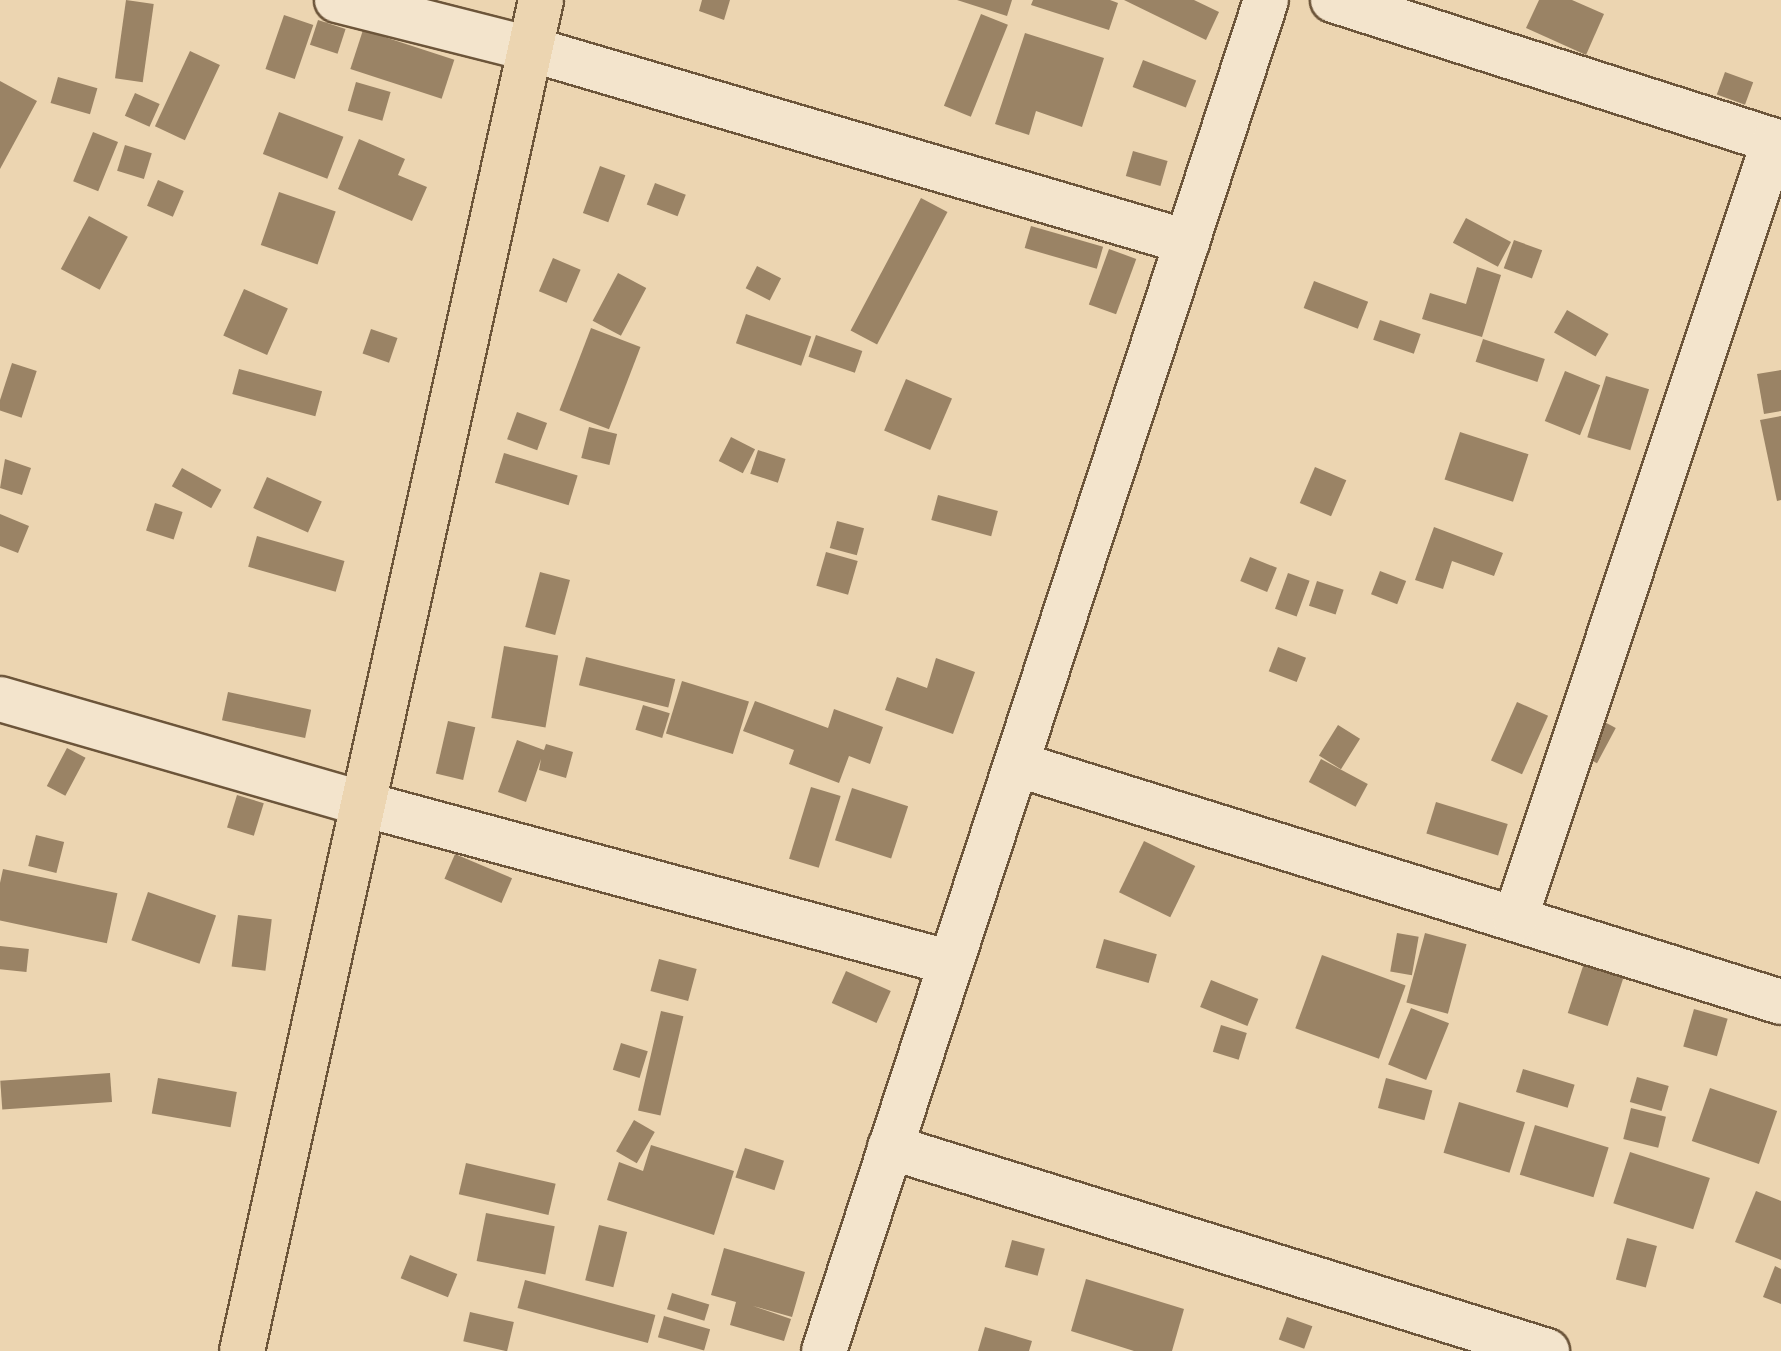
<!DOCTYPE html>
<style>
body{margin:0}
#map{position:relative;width:1781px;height:1351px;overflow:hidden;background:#ecd5b1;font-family:Alegreya,serif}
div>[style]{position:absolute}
.building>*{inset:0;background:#9a8365;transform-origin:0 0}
.roads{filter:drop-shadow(2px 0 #6c553a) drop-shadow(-2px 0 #6c553a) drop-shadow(0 2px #6c553a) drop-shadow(0 -2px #6c553a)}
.minor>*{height:44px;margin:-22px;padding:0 22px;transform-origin:22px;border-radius:22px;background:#f3e4cc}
.major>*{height:44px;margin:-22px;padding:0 22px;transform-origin:22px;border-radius:22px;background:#ecd5b1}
span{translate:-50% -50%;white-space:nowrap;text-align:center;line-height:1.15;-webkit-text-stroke:7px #f3e4cc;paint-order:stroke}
</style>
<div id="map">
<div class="building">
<i style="left:126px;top:0;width:28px;height:79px;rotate:8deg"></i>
<i style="clip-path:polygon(702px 0,730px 0,724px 20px,699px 11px)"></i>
<i style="clip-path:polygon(957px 0,1012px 0,1007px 16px)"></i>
<i style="clip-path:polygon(1033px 0,1110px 0,1118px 3px,1109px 30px,1031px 5px)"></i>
<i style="clip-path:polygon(1124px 0,1194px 0,1219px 12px,1206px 40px)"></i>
<i style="clip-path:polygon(1539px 0,1572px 0,1604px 14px,1586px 55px,1526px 28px)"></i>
<i style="left:981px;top:14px;width:29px;height:99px;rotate:22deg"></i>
<i style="left:284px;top:15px;width:31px;height:57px;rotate:19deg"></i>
<i style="left:318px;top:20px;width:29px;height:26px;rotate:18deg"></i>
<i style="left:363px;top:30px;width:96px;height:41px;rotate:18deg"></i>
<i style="clip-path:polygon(1025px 33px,1104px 58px,1082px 127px,1036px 111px,1029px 135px,995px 124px)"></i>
<i style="left:190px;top:51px;width:33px;height:83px;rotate:25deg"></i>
<i style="left:1143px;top:60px;width:57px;height:29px;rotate:21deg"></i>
<i style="left:1725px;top:72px;width:30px;height:24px;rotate:20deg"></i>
<i style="left:58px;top:77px;width:41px;height:27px;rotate:16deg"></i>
<i style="clip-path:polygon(0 81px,37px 101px,0 169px)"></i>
<i style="left:356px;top:82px;width:36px;height:30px;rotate:16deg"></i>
<i style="left:135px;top:93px;width:27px;height:25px;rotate:24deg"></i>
<i style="left:279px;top:112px;width:69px;height:45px;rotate:21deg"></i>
<i style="left:93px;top:132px;width:27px;height:53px;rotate:22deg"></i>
<i style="clip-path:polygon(359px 139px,405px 159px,398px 175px,427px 187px,412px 221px,338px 189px)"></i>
<i style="left:125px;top:145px;width:28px;height:27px;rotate:17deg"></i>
<i style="left:1133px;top:151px;width:36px;height:26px;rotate:16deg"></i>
<i style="left:600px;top:166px;width:27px;height:50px;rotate:20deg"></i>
<i style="left:158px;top:180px;width:28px;height:28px;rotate:23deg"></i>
<i style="left:655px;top:183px;width:33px;height:23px;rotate:21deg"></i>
<i style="left:279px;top:192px;width:60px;height:56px;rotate:19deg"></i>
<i style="left:921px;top:198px;width:30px;height:150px;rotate:28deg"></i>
<i style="left:89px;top:216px;width:44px;height:60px;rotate:28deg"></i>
<i style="left:1466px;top:218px;width:51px;height:28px;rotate:28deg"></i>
<i style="left:1031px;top:226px;width:75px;height:23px;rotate:16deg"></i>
<i style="left:1514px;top:240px;width:30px;height:30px;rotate:20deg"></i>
<i style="left:1109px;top:249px;width:29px;height:59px;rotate:20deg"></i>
<i style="left:553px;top:258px;width:30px;height:36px;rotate:23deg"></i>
<i style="left:757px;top:266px;width:27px;height:25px;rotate:27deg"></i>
<i style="clip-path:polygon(1477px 267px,1501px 275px,1482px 337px,1422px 319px,1430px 293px,1466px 304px)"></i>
<i style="left:618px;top:273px;width:32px;height:54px;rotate:28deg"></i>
<i style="left:1314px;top:281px;width:58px;height:29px;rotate:21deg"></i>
<i style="left:244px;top:289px;width:48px;height:51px;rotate:24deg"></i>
<i style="left:1567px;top:310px;width:48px;height:26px;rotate:30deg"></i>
<i style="left:746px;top:314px;width:69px;height:31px;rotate:19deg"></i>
<i style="left:1380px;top:320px;width:43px;height:21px;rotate:19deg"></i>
<i style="left:591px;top:328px;width:53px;height:88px;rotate:21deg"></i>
<i style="left:371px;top:329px;width:28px;height:26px;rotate:19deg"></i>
<i style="left:816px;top:335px;width:49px;height:23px;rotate:19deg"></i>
<i style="left:1483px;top:339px;width:65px;height:24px;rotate:18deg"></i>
<i style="left:12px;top:363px;width:26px;height:49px;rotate:18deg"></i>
<i style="left:239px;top:369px;width:86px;height:26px;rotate:15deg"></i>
<i style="clip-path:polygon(1781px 370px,1781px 411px,1764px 414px,1757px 374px)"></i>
<i style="left:1565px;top:371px;width:38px;height:54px;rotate:22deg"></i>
<i style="left:1606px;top:376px;width:45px;height:64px;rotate:17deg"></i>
<i style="left:906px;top:379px;width:50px;height:56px;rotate:23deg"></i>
<i style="left:517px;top:412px;width:32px;height:29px;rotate:20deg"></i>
<i style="clip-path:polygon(1781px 416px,1781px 500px,1777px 501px,1760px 420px)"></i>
<i style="left:589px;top:427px;width:29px;height:32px;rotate:14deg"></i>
<i style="left:1460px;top:432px;width:72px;height:50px;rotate:18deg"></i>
<i style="left:731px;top:437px;width:27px;height:27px;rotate:27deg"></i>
<i style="left:758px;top:450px;width:29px;height:25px;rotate:18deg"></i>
<i style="left:504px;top:453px;width:77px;height:31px;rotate:17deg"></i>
<i style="clip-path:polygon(5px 459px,31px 468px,22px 495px,0 488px)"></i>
<i style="left:1315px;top:467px;width:34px;height:39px;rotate:23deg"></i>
<i style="left:182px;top:468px;width:45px;height:21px;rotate:29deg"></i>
<i style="left:267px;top:477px;width:60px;height:34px;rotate:24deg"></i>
<i style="left:938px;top:495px;width:62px;height:26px;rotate:15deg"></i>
<i style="left:155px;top:503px;width:29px;height:29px;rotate:18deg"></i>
<i style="clip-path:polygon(0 514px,29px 526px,18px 553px,0 546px)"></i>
<i style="left:837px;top:521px;width:28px;height:28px;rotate:15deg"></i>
<i style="clip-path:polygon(1434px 527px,1503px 553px,1494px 576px,1452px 561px,1443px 589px,1415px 580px)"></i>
<i style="left:257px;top:536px;width:91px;height:32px;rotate:16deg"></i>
<i style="left:826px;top:552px;width:33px;height:35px;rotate:16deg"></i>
<i style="left:1250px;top:557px;width:29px;height:26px;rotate:22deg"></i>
<i style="left:1380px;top:571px;width:28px;height:25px;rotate:21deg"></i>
<i style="left:540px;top:572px;width:31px;height:57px;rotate:15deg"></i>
<i style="left:1288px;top:573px;width:23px;height:38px;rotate:20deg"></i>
<i style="left:1317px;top:581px;width:28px;height:26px;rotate:18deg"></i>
<i style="left:504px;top:646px;width:55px;height:73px;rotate:10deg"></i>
<i style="left:1278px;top:647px;width:30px;height:26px;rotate:21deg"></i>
<i style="left:586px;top:657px;width:92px;height:29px;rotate:14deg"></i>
<i style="clip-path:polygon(936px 658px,975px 672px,953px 734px,885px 710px,897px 677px,927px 688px)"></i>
<i style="left:682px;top:681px;width:70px;height:55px;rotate:17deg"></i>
<i style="left:228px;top:692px;width:85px;height:29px;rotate:12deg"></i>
<i style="clip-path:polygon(755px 701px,828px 728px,834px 709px,883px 727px,870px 764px,849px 756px,839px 783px,789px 764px,794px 750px,743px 731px)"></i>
<i style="left:1517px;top:702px;width:34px;height:64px;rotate:24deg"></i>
<i style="left:643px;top:705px;width:28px;height:26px;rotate:17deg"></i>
<i style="left:1599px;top:719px;width:19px;height:40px;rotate:28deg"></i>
<i style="left:448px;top:721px;width:28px;height:54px;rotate:13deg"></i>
<i style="left:1338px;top:725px;width:26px;height:36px;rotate:32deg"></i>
<i style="clip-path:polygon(517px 740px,544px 750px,546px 744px,573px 752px,566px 778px,539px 770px,541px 759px,526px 802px,498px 792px)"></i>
<i style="left:67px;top:748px;width:21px;height:43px;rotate:28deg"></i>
<i style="left:1321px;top:759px;width:53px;height:26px;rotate:28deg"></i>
<i style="left:811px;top:787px;width:31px;height:75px;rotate:17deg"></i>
<i style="left:852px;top:788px;width:59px;height:55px;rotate:18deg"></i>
<i style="left:237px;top:795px;width:28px;height:34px;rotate:17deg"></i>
<i style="left:1436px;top:802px;width:75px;height:33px;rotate:17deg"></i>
<i style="left:36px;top:835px;width:29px;height:32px;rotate:14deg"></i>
<i style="left:1144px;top:841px;width:57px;height:57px;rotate:26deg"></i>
<i style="left:455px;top:854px;width:62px;height:27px;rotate:23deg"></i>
<i style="left:3px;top:869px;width:117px;height:51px;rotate:12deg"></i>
<i style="left:148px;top:892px;width:72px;height:51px;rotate:19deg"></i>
<i style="left:238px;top:915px;width:34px;height:52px;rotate:7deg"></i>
<i style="left:1397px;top:933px;width:22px;height:39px;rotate:10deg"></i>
<i style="left:1425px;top:933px;width:43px;height:72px;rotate:15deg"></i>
<i style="left:1104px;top:939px;width:55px;height:30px;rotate:16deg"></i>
<i style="left:0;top:946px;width:29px;height:23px;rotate:6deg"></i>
<i style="left:1322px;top:955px;width:89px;height:78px;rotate:20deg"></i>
<i style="left:1586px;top:957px;width:42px;height:59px;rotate:18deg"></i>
<i style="left:659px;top:959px;width:39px;height:33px;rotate:15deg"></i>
<i style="left:846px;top:971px;width:49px;height:35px;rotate:24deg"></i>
<i style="left:1211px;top:980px;width:51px;height:29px;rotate:22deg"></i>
<i style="left:1411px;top:1008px;width:41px;height:61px;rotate:22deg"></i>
<i style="left:1694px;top:1009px;width:35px;height:39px;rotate:16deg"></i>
<i style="left:661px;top:1011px;width:23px;height:102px;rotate:13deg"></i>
<i style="left:1221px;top:1025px;width:27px;height:28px;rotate:17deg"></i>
<i style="left:621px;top:1043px;width:28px;height:28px;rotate:17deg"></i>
<i style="left:1523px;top:1069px;width:54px;height:24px;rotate:17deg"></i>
<i style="left:110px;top:1073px;width:29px;height:110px;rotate:86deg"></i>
<i style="left:1637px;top:1077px;width:33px;height:26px;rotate:16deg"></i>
<i style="left:158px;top:1078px;width:80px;height:36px;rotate:10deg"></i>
<i style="left:1386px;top:1078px;width:48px;height:31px;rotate:15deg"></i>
<i style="left:1710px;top:1088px;width:71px;height:56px;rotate:19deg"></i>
<i style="left:1459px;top:1102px;width:69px;height:53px;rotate:17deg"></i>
<i style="left:1631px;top:1108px;width:36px;height:32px;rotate:14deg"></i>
<i style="left:634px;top:1120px;width:24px;height:36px;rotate:30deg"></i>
<i style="left:1535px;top:1125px;width:77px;height:52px;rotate:17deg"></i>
<i style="clip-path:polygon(651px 1145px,734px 1171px,714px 1235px,607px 1200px,619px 1162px,643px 1171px)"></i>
<i style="left:745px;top:1148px;width:41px;height:31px;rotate:18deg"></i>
<i style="left:1630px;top:1152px;width:84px;height:54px;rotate:18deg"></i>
<i style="left:466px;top:1163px;width:92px;height:32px;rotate:13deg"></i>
<i style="clip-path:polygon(1756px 1191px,1781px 1201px,1781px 1260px,1735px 1242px)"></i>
<i style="left:486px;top:1213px;width:70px;height:49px;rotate:11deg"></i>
<i style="left:599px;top:1225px;width:29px;height:57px;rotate:14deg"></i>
<i style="left:1627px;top:1238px;width:31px;height:43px;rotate:15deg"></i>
<i style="left:1012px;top:1240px;width:34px;height:28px;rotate:15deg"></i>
<i style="clip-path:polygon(724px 1248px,805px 1272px,792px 1317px,753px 1306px,791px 1319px,784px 1341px,730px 1325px,736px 1302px,711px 1295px)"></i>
<i style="left:410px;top:1255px;width:51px;height:25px;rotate:22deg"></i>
<i style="clip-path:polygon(1775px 1266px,1781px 1269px,1781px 1304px,1763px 1297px)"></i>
<i style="clip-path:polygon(1086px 1279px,1184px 1309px,1172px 1351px,1134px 1351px,1071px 1331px)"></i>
<i style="left:525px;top:1280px;width:135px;height:29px;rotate:15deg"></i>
<i style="left:672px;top:1293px;width:39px;height:17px;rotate:17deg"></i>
<i style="left:470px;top:1312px;width:45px;height:30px;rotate:13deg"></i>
<i style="left:664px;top:1316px;width:48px;height:22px;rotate:16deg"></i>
<i style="left:1287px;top:1317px;width:27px;height:24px;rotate:20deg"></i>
<i style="clip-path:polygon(985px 1327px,1032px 1341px,1029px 1351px,978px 1351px)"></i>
</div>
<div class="roads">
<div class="minor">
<i style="left:337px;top:0;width:199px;rotate:14.2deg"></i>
<i style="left:530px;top:49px;width:685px;rotate:16.37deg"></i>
<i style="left:1333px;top:0;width:470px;rotate:17.7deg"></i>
<i style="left:0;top:699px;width:378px;rotate:16.1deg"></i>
<i style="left:363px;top:804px;width:609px;rotate:15.13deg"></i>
<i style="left:1016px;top:764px;width:801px;rotate:17.28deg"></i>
<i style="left:1515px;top:919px;width:820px;rotate:-71.59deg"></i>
<i style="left:890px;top:1147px;width:688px;rotate:17.25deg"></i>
<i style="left:824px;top:1351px;width:1421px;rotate:-71.88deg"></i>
</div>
<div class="major">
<i style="left:242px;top:1351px;width:1384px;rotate:-77.52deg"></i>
</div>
</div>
</div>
